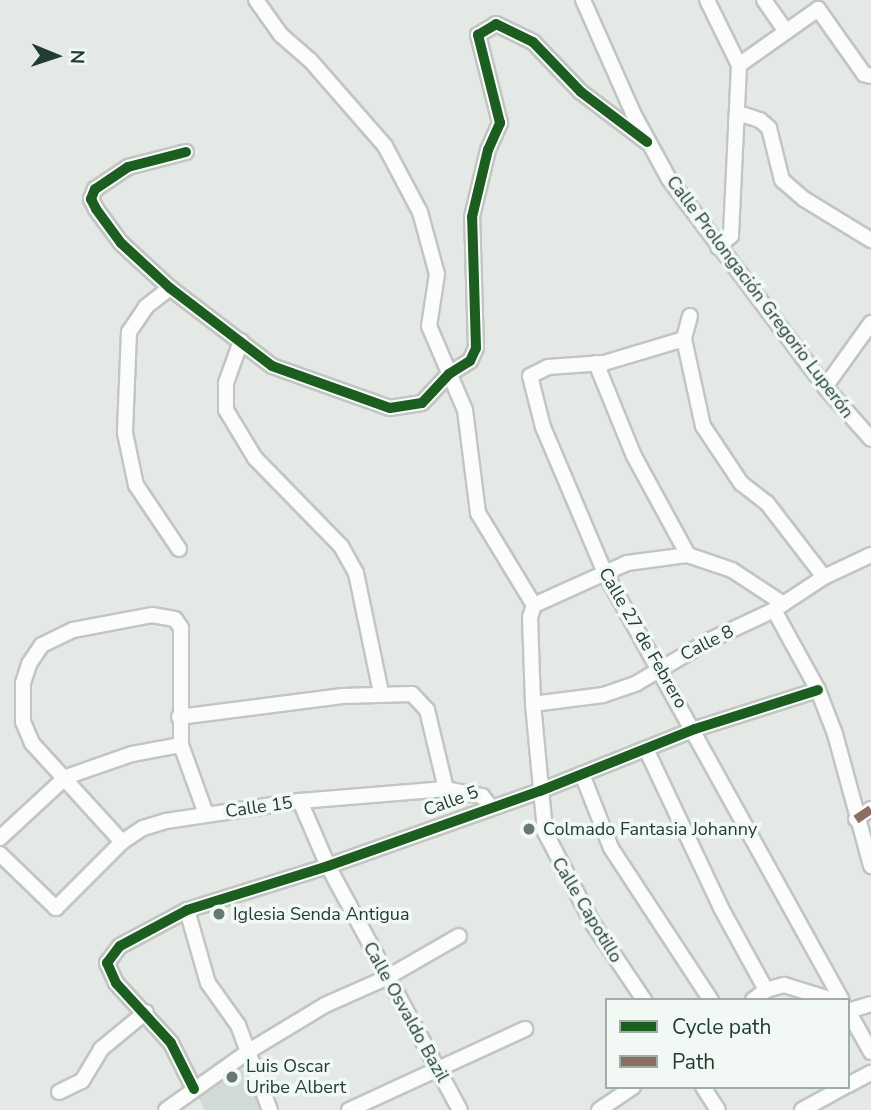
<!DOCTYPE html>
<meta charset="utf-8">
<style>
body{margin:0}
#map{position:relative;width:871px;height:1110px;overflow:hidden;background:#e4e9e6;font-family:"Nunito Sans",sans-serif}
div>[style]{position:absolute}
.built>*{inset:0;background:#d1dbd5}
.roads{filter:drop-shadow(2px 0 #c1c6c3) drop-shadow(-2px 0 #c1c6c3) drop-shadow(0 2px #c1c6c3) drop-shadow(0 -2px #c1c6c3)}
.minor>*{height:14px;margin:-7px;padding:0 7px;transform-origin:7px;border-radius:7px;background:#fbfcfb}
.quiet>*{height:9px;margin-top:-4.5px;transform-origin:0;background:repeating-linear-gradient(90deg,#8d6e63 0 18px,transparent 0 27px)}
.cycleway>*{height:10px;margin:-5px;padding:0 5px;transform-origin:5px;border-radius:5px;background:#1b5e20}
.dots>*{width:19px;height:19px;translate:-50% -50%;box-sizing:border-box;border:4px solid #f2f9f4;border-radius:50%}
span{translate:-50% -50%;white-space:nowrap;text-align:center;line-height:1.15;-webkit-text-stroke:7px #f2f9f4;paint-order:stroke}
.street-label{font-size:18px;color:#213d32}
.poi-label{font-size:18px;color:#213d32}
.left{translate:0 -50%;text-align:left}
.legend{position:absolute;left:605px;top:998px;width:245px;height:91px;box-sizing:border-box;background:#f2f9f4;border:2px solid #9eaea6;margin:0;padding:9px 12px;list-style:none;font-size:21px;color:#213d32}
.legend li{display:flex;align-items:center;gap:14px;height:35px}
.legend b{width:35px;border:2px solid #9eaea6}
.north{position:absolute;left:21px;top:21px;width:70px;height:70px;-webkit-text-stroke:5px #f2f9f4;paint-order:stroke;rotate:92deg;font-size:19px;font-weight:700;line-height:28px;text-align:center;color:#213d32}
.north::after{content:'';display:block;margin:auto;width:24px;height:32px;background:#213d32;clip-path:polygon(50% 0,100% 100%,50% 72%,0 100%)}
</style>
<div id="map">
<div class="built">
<i style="clip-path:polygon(240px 1065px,263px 1110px,205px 1110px,194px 1089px)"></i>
</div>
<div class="roads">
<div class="minor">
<i style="left:256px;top:0;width:43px;rotate:54.5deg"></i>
<i style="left:281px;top:35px;width:38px;rotate:41deg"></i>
<i style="left:310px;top:60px;width:114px;rotate:48.9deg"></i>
<i style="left:385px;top:146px;width:75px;rotate:62.1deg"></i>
<i style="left:420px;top:212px;width:64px;rotate:74.7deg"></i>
<i style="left:437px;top:274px;width:53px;rotate:98.7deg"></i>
<i style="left:429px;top:326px;width:91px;rotate:66.8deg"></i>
<i style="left:465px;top:410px;width:104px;rotate:82.8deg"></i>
<i style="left:478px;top:513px;width:108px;rotate:58.7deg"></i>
<i style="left:583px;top:0;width:124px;rotate:66.1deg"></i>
<i style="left:633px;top:113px;width:75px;rotate:61.4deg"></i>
<i style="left:669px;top:179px;width:260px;rotate:53.1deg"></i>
<i style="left:825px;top:387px;width:69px;rotate:48.5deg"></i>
<i style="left:707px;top:0;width:72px;rotate:63.8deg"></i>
<i style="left:739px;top:65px;width:171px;rotate:92.7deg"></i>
<i style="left:731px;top:236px;width:17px;rotate:140deg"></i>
<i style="left:764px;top:0;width:38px;rotate:55deg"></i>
<i style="left:739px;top:65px;width:97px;rotate:-35.3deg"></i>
<i style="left:818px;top:9px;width:80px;rotate:54.7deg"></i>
<i style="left:864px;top:74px;width:7px;rotate:16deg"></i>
<i style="left:736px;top:122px;width:9px;rotate:-58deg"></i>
<i style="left:741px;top:114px;width:20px;rotate:18deg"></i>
<i style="left:760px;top:120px;width:12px;rotate:42deg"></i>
<i style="left:769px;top:128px;width:54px;rotate:76deg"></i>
<i style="left:782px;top:180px;width:29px;rotate:41deg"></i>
<i style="left:804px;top:199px;width:79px;rotate:31.5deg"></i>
<i style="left:186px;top:152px;width:60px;rotate:165.5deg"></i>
<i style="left:128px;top:167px;width:40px;rotate:146deg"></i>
<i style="left:95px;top:189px;width:11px;rotate:112deg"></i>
<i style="left:91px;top:199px;width:11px;rotate:63deg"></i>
<i style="left:96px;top:209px;width:42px;rotate:53.7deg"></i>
<i style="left:121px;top:243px;width:67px;rotate:42.6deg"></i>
<i style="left:170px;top:288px;width:128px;rotate:37.4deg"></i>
<i style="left:272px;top:366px;width:125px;rotate:19.6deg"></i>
<i style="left:390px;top:408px;width:32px;rotate:-9deg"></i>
<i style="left:422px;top:403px;width:40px;rotate:-47deg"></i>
<i style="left:449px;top:374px;width:25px;rotate:-32deg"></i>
<i style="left:470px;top:361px;width:14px;rotate:-65deg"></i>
<i style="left:476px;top:348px;width:131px;rotate:-91.7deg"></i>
<i style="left:472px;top:217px;width:69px;rotate:-76.6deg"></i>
<i style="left:488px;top:150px;width:30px;rotate:-66deg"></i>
<i style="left:500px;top:123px;width:91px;rotate:-104deg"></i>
<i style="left:478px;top:35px;width:21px;rotate:-31deg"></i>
<i style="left:496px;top:24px;width:41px;rotate:25.9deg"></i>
<i style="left:533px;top:42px;width:69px;rotate:46.2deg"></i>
<i style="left:581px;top:92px;width:83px;rotate:37.1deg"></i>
<i style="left:170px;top:288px;width:31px;rotate:142deg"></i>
<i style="left:146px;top:307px;width:30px;rotate:124deg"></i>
<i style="left:129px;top:332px;width:101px;rotate:92.3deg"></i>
<i style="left:125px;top:433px;width:53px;rotate:78.1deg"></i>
<i style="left:136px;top:485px;width:77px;rotate:56.1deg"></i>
<i style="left:690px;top:316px;width:24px;rotate:105deg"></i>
<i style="left:684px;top:339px;width:89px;rotate:77.7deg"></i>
<i style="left:703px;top:426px;width:69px;rotate:56.3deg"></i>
<i style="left:741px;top:483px;width:33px;rotate:38deg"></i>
<i style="left:767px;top:503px;width:93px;rotate:52.4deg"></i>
<i style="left:684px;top:339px;width:84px;rotate:163.3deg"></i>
<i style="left:604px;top:363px;width:56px;rotate:175.9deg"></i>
<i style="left:548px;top:367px;width:20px;rotate:153deg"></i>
<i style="left:530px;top:376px;width:53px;rotate:75.7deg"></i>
<i style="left:543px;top:427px;width:159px;rotate:67deg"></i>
<i style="left:605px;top:573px;width:488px;rotate:61deg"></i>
<i style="left:241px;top:341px;width:45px;rotate:109.7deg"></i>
<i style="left:226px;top:383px;width:27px;rotate:90deg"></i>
<i style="left:226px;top:410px;width:56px;rotate:58.9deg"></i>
<i style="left:255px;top:458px;width:123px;rotate:45.7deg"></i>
<i style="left:341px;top:546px;width:31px;rotate:61deg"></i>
<i style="left:356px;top:573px;width:123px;rotate:78.2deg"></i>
<i style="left:596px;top:363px;width:100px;rotate:67.8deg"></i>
<i style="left:634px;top:456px;width:113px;rotate:61.4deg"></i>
<i style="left:825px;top:387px;width:79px;rotate:-54.3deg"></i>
<i style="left:534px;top:605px;width:13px;rotate:108deg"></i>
<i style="left:530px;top:617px;width:87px;rotate:88deg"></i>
<i style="left:533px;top:704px;width:129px;rotate:84.6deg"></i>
<i style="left:545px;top:832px;width:104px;rotate:62.4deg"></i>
<i style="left:593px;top:924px;width:92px;rotate:56.1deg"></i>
<i style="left:534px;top:605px;width:102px;rotate:-24.3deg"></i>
<i style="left:627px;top:563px;width:62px;rotate:-7.5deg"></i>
<i style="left:688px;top:555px;width:46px;rotate:18.8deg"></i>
<i style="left:732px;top:570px;width:60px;rotate:33.4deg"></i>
<i style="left:774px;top:610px;width:91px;rotate:61.2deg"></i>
<i style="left:818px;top:690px;width:47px;rotate:68.9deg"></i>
<i style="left:835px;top:734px;width:137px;rotate:74.7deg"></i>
<i style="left:533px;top:704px;width:71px;rotate:-7.3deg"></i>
<i style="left:603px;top:695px;width:36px;rotate:-19deg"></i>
<i style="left:637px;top:683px;width:85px;rotate:-30.5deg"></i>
<i style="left:710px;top:640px;width:71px;rotate:-25.1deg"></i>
<i style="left:774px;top:610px;width:60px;rotate:-33.4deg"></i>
<i style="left:824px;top:577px;width:52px;rotate:-25.1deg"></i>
<i style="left:179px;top:717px;width:165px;rotate:-7.3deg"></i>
<i style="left:343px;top:696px;width:69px;rotate:-1.7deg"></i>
<i style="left:412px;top:694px;width:22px;rotate:47deg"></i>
<i style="left:427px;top:710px;width:81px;rotate:76.5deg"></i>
<i style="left:646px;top:749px;width:176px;rotate:64.7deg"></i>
<i style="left:721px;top:908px;width:94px;rotate:61.2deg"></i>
<i style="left:582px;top:774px;width:79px;rotate:68.6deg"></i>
<i style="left:611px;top:848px;width:182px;rotate:56.7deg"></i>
<i style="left:300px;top:801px;width:71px;rotate:66.7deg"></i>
<i style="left:328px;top:866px;width:277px;rotate:61.6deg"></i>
<i style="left:856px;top:819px;width:18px;rotate:-34deg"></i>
<i style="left:0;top:838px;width:90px;rotate:-42.7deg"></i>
<i style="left:66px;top:777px;width:70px;rotate:-19.2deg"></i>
<i style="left:132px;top:754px;width:50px;rotate:-10.4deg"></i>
<i style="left:122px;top:842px;width:134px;rotate:-132.3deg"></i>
<i style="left:32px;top:743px;width:23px;rotate:-113deg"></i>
<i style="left:23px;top:722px;width:39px;rotate:-90deg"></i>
<i style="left:23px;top:683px;width:20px;rotate:-72deg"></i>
<i style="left:29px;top:664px;width:23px;rotate:-56deg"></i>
<i style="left:42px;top:645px;width:34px;rotate:-26deg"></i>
<i style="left:73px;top:630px;width:80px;rotate:-10.8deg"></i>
<i style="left:152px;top:615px;width:23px;rotate:10deg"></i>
<i style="left:175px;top:619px;width:11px;rotate:56deg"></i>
<i style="left:181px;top:628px;width:117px;rotate:90deg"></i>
<i style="left:181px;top:745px;width:73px;rotate:70.1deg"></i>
<i style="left:0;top:854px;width:78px;rotate:44deg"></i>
<i style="left:56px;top:908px;width:93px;rotate:-45deg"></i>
<i style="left:122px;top:842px;width:25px;rotate:-34deg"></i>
<i style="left:143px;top:828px;width:24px;rotate:-17deg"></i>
<i style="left:166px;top:821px;width:135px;rotate:-8.5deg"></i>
<i style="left:300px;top:801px;width:146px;rotate:-4.7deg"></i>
<i style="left:446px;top:789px;width:37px;rotate:11deg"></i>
<i style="left:482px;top:796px;width:13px;rotate:51deg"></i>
<i style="left:187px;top:910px;width:76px;rotate:74deg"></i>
<i style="left:208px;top:983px;width:52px;rotate:54.5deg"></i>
<i style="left:238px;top:1025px;width:91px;rotate:69.4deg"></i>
<i style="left:753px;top:1000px;width:16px;rotate:-38deg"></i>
<i style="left:766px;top:990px;width:19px;rotate:-16deg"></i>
<i style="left:784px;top:985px;width:51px;rotate:17deg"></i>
<i style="left:848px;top:1011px;width:47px;rotate:60.7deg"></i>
<i style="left:848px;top:1011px;width:24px;rotate:-17deg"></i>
<i style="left:848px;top:1085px;width:26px;rotate:-28deg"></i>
<i style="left:703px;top:1087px;width:27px;rotate:57deg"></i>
<i style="left:194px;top:1089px;width:51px;rotate:-116.6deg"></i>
<i style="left:171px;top:1043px;width:81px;rotate:-132.5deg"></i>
<i style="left:116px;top:983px;width:22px;rotate:-114deg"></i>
<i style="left:107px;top:963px;width:21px;rotate:-53deg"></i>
<i style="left:120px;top:946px;width:76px;rotate:-28.2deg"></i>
<i style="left:187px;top:910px;width:148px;rotate:-17.3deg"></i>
<i style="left:328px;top:866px;width:225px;rotate:-19.5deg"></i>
<i style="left:540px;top:791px;width:167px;rotate:-21.8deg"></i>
<i style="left:695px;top:729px;width:129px;rotate:-17.6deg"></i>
<i style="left:59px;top:1092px;width:25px;rotate:-26deg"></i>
<i style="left:82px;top:1081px;width:37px;rotate:-59deg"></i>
<i style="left:101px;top:1049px;width:58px;rotate:-39.4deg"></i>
<i style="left:166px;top:1110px;width:102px;rotate:-35.4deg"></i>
<i style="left:249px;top:1051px;width:89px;rotate:-31.2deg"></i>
<i style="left:325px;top:1005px;width:67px;rotate:-23.9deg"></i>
<i style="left:386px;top:978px;width:84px;rotate:-29.9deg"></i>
<i style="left:349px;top:1110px;width:194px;rotate:-24.7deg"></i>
<i style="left:599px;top:1110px;width:41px;rotate:-34.1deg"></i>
<i style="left:802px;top:1110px;width:48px;rotate:-28.7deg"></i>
</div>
</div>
<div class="quiet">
<i style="left:856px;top:819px;width:18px;rotate:-34deg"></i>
</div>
<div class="cycleway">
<i style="left:186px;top:152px;width:60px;rotate:165.5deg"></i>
<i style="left:128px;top:167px;width:40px;rotate:146deg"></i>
<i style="left:95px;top:189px;width:11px;rotate:112deg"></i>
<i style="left:91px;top:199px;width:11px;rotate:63deg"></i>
<i style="left:96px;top:209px;width:42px;rotate:53.7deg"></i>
<i style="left:121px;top:243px;width:67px;rotate:42.6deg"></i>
<i style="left:170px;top:288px;width:128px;rotate:37.4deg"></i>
<i style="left:272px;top:366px;width:125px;rotate:19.6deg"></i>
<i style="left:390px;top:408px;width:32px;rotate:-9deg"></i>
<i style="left:422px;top:403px;width:40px;rotate:-47deg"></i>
<i style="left:449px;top:374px;width:25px;rotate:-32deg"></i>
<i style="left:470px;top:361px;width:14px;rotate:-65deg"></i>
<i style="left:476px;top:348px;width:131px;rotate:-91.7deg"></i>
<i style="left:472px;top:217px;width:69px;rotate:-76.6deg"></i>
<i style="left:488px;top:150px;width:30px;rotate:-66deg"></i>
<i style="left:500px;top:123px;width:91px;rotate:-104deg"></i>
<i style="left:478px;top:35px;width:21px;rotate:-31deg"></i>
<i style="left:496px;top:24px;width:41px;rotate:25.9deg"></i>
<i style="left:533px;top:42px;width:69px;rotate:46.2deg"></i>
<i style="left:581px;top:92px;width:83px;rotate:37.1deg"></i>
<i style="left:194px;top:1089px;width:51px;rotate:-116.6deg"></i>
<i style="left:171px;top:1043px;width:81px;rotate:-132.5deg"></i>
<i style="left:116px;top:983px;width:22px;rotate:-114deg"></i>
<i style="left:107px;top:963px;width:21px;rotate:-53deg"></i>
<i style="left:120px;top:946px;width:76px;rotate:-28.2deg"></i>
<i style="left:187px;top:910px;width:148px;rotate:-17.3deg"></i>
<i style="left:328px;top:866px;width:225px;rotate:-19.5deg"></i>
<i style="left:540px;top:791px;width:167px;rotate:-21.8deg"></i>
<i style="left:695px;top:729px;width:129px;rotate:-17.6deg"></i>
</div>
<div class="dots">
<i style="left:529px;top:829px;background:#657971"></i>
<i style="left:219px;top:914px;background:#657971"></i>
<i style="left:232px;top:1077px;background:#657971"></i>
</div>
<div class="street-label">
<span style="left:760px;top:297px;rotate:53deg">Calle Prolongación Gregorio Luperón</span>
<span style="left:643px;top:638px;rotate:60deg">Calle 27 de Febrero</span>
<span style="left:707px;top:643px;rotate:-27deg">Calle 8</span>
<span style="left:451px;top:801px;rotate:-20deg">Calle 5</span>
<span style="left:259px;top:807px;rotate:-8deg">Calle 15</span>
<span style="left:587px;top:910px;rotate:59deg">Calle Capotillo</span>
<span style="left:406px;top:1012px;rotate:61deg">Calle Osvaldo Bazil</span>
</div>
<div class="poi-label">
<span class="left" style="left:543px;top:829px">Colmado Fantasia Johanny</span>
<span class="left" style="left:233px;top:914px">Iglesia Senda Antigua</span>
<span class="left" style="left:246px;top:1077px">Luis Oscar<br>Uribe Albert</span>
</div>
<ul class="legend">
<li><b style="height:9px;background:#1b5e20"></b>Cycle path</li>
<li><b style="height:9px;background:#8d6e63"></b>Path</li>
</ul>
<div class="north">N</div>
</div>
